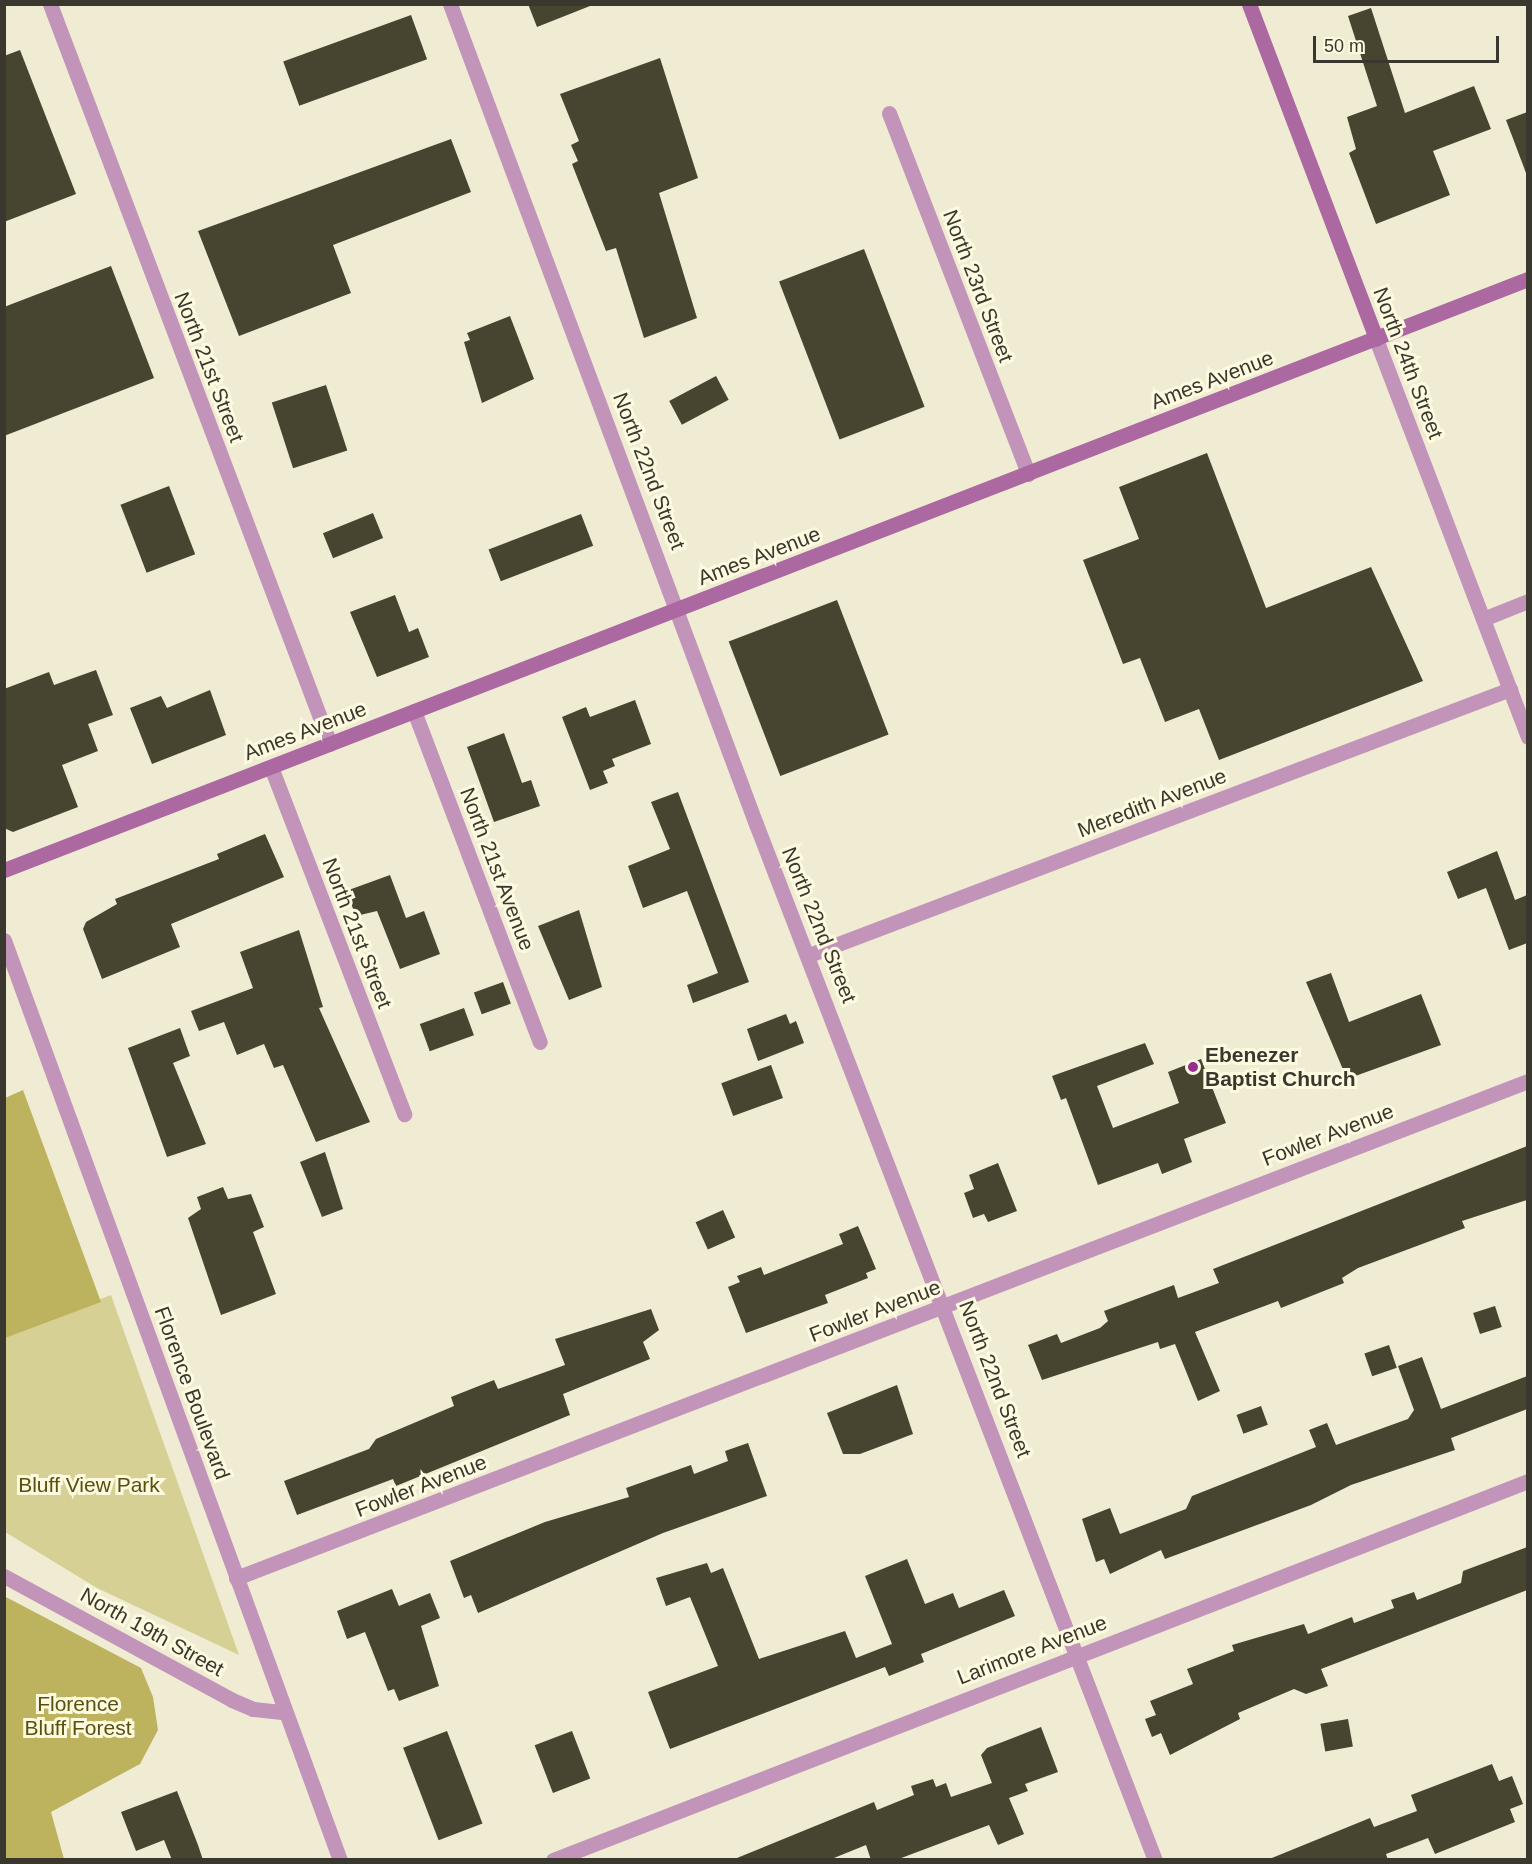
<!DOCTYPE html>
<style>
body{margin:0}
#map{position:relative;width:1532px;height:1864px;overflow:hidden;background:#efecd3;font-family:Arial,sans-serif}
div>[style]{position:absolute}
.green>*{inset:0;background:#d7d095}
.forest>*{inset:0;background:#bdb25e}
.building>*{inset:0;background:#47452f;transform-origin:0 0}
.minor>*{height:15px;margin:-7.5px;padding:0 7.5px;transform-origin:7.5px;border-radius:7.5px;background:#c294ba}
.tertiary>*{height:15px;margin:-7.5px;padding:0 7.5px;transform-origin:7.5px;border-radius:7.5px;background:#c294ba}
.secondary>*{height:15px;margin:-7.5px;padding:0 7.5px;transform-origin:7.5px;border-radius:7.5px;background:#ab68a1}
.dots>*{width:16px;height:16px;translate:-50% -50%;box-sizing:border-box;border:3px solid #fdfae0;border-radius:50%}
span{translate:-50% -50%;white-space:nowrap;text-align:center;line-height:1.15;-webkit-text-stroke:6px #fdfae0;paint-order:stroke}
.street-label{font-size:21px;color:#3a382e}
.poi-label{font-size:21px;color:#3a382e;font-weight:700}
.left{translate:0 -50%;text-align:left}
.park-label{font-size:21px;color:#58500f}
.frame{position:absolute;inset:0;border:6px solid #3a382e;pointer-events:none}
.scale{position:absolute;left:1313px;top:36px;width:186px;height:27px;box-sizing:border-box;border:3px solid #3a382e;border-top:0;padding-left:8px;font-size:18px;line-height:21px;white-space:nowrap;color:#3a382e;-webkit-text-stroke:4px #fdfae0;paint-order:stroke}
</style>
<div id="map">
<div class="green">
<i style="clip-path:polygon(111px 1295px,239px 1655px,97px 1588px,5px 1532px,5px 1336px)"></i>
</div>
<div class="forest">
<i style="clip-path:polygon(23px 1090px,101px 1302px,5px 1338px,5px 1098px)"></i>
<i style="clip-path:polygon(4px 1596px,141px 1668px,153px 1697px,158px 1730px,140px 1764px,51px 1812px,64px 1859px,5px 1859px)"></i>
</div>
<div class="building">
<i style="clip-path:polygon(528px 4px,590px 4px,590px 6px,537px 27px)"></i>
<i style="clip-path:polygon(1371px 8px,1405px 113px,1474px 86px,1491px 129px,1433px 151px,1450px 195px,1376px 224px,1349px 153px,1356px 149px,1347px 117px,1377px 106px,1348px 16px)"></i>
<i style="left:411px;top:15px;width:47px;height:136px;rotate:70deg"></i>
<i style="clip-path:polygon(20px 50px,76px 194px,4px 222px,4px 56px)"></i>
<i style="clip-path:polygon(660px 58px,698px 178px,659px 193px,697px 318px,644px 338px,616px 248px,606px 251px,572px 164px,578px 161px,571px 145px,579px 141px,560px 94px)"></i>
<i style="clip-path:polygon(1527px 112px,1527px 172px,1526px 173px,1506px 120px)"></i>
<i style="clip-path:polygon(451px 139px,471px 192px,333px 245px,351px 293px,239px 336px,198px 231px)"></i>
<i style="left:864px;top:249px;width:169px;height:91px;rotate:69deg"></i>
<i style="clip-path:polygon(111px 266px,154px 378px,4px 436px,4px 307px)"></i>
<i style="clip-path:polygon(510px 316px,534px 379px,482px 403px,464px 342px,470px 340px,467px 333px)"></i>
<i style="left:716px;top:376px;width:27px;height:53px;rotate:62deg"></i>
<i style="left:326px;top:385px;width:69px;height:57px;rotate:72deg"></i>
<i style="clip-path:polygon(1207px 453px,1266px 608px,1371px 567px,1423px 681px,1219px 760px,1199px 709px,1165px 722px,1140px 658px,1123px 664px,1083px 560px,1139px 539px,1119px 487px)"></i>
<i style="left:169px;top:486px;width:73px;height:52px;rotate:69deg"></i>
<i style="left:373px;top:513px;width:27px;height:54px;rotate:68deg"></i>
<i style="left:581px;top:514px;width:34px;height:99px;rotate:69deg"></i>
<i style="clip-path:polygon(395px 595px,409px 632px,418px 628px,429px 657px,377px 677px,350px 612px)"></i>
<i style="left:837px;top:600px;width:144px;height:116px;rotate:69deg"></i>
<i style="clip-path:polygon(96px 670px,113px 715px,88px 724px,98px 751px,62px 765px,78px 807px,13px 832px,4px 828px,4px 689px,49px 672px,54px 685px)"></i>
<i style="clip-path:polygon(210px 690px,226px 735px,152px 764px,130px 708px,161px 696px,167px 708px)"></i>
<i style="clip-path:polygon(635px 700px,651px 744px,612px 759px,615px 766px,603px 771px,608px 783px,590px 790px,562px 717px,586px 707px,590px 717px)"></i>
<i style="clip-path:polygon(504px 733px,522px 783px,531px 780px,540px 806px,494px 822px,467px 747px)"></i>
<i style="clip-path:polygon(678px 792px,749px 982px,693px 1003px,687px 985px,718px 973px,687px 891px,643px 908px,628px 866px,670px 849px,651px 802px)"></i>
<i style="clip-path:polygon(265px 834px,284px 877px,171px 924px,180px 947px,102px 979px,83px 929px,86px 922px,117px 904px,115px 899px,219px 859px,217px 854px)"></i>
<i style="clip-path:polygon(1497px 851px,1515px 900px,1527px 895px,1527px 943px,1509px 950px,1486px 888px,1458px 899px,1447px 872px)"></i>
<i style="clip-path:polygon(390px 875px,406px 918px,424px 911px,440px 954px,400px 969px,377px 911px,356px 916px,346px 891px)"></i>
<i style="clip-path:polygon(579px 910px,602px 987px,569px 1000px,538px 926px)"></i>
<i style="clip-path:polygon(299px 930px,323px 1007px,319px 1008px,370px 1122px,316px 1142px,283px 1065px,274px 1068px,264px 1044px,237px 1055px,224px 1022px,199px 1031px,191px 1011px,253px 988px,240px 952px)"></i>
<i style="clip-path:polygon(1331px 973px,1349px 1022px,1421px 994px,1441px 1045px,1347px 1079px,1306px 982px)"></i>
<i style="left:503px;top:982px;width:23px;height:31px;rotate:70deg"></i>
<i style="left:464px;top:1008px;width:29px;height:47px;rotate:70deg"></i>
<i style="clip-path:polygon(786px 1014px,790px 1024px,796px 1021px,804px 1043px,758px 1061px,747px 1029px)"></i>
<i style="clip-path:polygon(180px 1028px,190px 1056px,173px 1063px,206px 1144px,167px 1157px,128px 1048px)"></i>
<i style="clip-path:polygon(1145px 1043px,1154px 1064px,1097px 1086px,1113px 1128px,1179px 1103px,1168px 1072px,1201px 1059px,1226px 1123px,1184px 1139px,1192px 1162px,1162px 1174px,1158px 1163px,1098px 1185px,1066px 1098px,1061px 1100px,1052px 1076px)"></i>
<i style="left:771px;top:1065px;width:35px;height:53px;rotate:70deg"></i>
<i style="clip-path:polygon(1527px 1146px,1527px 1200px,1462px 1221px,1465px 1228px,1358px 1268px,1342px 1278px,1344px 1283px,1281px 1308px,1278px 1301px,1195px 1332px,1220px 1391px,1198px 1401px,1175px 1344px,1160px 1349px,1158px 1342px,1042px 1380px,1028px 1345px,1057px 1334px,1061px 1343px,1100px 1328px,1108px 1321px,1104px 1311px,1174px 1285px,1178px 1298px,1219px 1283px,1213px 1269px)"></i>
<i style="clip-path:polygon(325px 1152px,343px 1209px,322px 1217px,300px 1162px)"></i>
<i style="clip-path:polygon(998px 1163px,1017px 1211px,988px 1222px,984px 1214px,973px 1218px,964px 1193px,974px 1189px,969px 1175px)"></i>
<i style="clip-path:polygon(223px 1187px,228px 1199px,251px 1194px,264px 1227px,253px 1232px,276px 1294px,221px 1315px,188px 1218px,201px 1209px,197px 1197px)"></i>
<i style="left:723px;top:1210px;width:30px;height:30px;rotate:66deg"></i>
<i style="clip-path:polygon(858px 1226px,876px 1269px,866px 1273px,868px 1278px,825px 1295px,828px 1303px,746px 1333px,728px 1287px,740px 1282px,737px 1276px,761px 1267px,764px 1275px,843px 1244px,839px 1234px)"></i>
<i style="left:1495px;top:1306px;width:22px;height:23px;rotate:72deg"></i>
<i style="clip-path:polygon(651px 1309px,659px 1330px,643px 1342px,650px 1359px,563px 1394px,570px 1415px,396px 1486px,393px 1479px,297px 1515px,284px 1481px,369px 1449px,376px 1439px,454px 1406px,451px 1397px,494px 1380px,498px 1389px,565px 1365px,555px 1339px)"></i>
<i style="left:1389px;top:1345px;width:24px;height:26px;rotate:71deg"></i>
<i style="clip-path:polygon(1422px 1357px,1441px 1409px,1527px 1376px,1527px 1409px,1451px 1438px,1455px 1450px,1351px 1485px,1311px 1505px,1165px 1559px,1161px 1550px,1110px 1574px,1104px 1559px,1096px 1562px,1082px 1519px,1110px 1508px,1120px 1534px,1186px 1509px,1192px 1496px,1316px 1447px,1309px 1430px,1327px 1423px,1336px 1445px,1408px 1419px,1414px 1410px,1398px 1366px)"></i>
<i style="clip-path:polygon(897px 1385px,913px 1434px,860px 1454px,843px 1454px,827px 1413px)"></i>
<i style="left:1261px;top:1406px;width:20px;height:26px;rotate:70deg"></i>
<i style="clip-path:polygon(748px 1443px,767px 1496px,663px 1533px,478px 1613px,471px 1595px,464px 1598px,450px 1561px,545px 1522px,629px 1497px,626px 1488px,691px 1465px,694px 1474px,728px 1461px,725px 1451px)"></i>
<i style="clip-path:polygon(1527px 1547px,1527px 1590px,1321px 1669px,1328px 1686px,1306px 1694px,1294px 1689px,1238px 1713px,1240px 1719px,1170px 1755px,1161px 1733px,1152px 1737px,1145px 1719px,1156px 1715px,1150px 1701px,1193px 1684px,1187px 1669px,1234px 1651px,1232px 1645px,1304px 1624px,1308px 1634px,1352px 1617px,1354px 1623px,1394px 1608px,1391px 1600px,1414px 1592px,1417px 1600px,1461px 1583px,1463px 1571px)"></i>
<i style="clip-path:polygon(907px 1559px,925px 1604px,953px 1593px,959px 1608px,1004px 1590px,1015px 1616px,921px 1654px,924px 1662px,889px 1676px,885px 1667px,670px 1749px,648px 1692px,718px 1666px,690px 1597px,666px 1606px,656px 1578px,707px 1563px,711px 1573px,723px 1568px,759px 1659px,845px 1631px,856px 1658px,892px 1644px,865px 1576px)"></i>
<i style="clip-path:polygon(392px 1589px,399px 1606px,430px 1593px,440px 1618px,421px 1626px,439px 1686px,399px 1701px,394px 1689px,388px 1691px,365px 1632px,347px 1639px,337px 1611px)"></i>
<i style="left:1348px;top:1719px;width:28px;height:28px;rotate:80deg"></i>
<i style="clip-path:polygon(1041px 1727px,1058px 1772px,1025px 1784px,1028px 1791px,1009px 1798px,1024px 1834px,998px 1845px,989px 1825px,896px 1860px,871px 1860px,866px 1845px,829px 1860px,732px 1860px,874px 1802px,877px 1810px,914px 1795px,911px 1786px,933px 1779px,936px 1787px,946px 1783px,951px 1797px,992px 1783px,981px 1755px,987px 1748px)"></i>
<i style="left:447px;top:1731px;width:99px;height:47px;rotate:69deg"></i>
<i style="left:572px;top:1731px;width:51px;height:40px;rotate:69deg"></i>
<i style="clip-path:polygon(1492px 1764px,1499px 1781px,1512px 1776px,1523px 1804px,1510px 1809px,1515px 1822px,1435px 1854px,1428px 1838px,1386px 1854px,1388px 1860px,1267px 1860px,1370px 1818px,1374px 1827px,1417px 1811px,1411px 1795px)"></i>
<i style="clip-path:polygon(177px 1791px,198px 1845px,203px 1860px,172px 1860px,164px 1840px,136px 1851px,121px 1812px)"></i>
</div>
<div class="minor">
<i style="left:50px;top:4px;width:791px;rotate:69.27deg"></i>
<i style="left:450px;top:4px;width:875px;rotate:69.54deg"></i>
<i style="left:756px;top:824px;width:1110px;rotate:68.94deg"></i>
<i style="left:889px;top:113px;width:387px;rotate:68.9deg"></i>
<i style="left:1483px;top:619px;width:48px;rotate:-21.8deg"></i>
<i style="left:414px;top:711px;width:354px;rotate:69.2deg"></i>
<i style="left:271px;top:767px;width:372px;rotate:69deg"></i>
<i style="left:809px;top:955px;width:750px;rotate:-20.78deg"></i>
<i style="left:4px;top:1576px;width:260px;rotate:28.5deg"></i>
<i style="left:232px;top:1700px;width:23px;rotate:23deg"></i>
<i style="left:253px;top:1709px;width:31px;rotate:6deg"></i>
<i style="left:236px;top:1578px;width:1384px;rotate:-21.04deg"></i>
<i style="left:553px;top:1860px;width:1046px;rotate:-21.24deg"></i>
</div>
<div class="tertiary">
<i style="left:1376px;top:339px;width:426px;rotate:69.1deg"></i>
<i style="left:4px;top:940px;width:979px;rotate:69.94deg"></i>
</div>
<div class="secondary">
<i style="left:1249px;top:4px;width:358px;rotate:69.2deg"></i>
<i style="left:4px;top:870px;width:1635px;rotate:-21.2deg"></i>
</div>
<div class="dots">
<i style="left:1193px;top:1067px;background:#992d8e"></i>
</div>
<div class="street-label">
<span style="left:978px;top:286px;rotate:69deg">North 23rd Street</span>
<span style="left:1408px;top:363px;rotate:69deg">North 24th Street</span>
<span style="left:209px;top:367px;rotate:69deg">North 21st Street</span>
<span style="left:1212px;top:380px;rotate:-21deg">Ames Avenue</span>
<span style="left:649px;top:471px;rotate:69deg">North 22nd Street</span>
<span style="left:759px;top:556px;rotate:-21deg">Ames Avenue</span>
<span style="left:305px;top:731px;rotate:-21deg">Ames Avenue</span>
<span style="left:1152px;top:803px;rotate:-21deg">Meredith Avenue</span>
<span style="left:497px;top:869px;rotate:69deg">North 21st Avenue</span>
<span style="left:819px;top:925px;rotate:68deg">North 22nd Street</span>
<span style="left:357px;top:933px;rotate:69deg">North 21st Street</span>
<span style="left:1328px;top:1135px;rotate:-21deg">Fowler Avenue</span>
<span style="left:875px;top:1311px;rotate:-21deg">Fowler Avenue</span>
<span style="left:995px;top:1379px;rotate:69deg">North 22nd Street</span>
<span style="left:192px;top:1393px;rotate:70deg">Florence Boulevard</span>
<span style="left:421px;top:1486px;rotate:-21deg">Fowler Avenue</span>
<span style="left:152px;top:1632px;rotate:29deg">North 19th Street</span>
<span style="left:1032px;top:1650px;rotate:-21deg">Larimore Avenue</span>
</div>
<div class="poi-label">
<span class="left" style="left:1205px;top:1067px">Ebenezer<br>Baptist Church</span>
</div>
<div class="park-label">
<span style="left:89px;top:1485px">Bluff View Park</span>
<span style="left:78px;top:1716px">Florence<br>Bluff Forest</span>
</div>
<div class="frame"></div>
<div class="scale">50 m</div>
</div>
